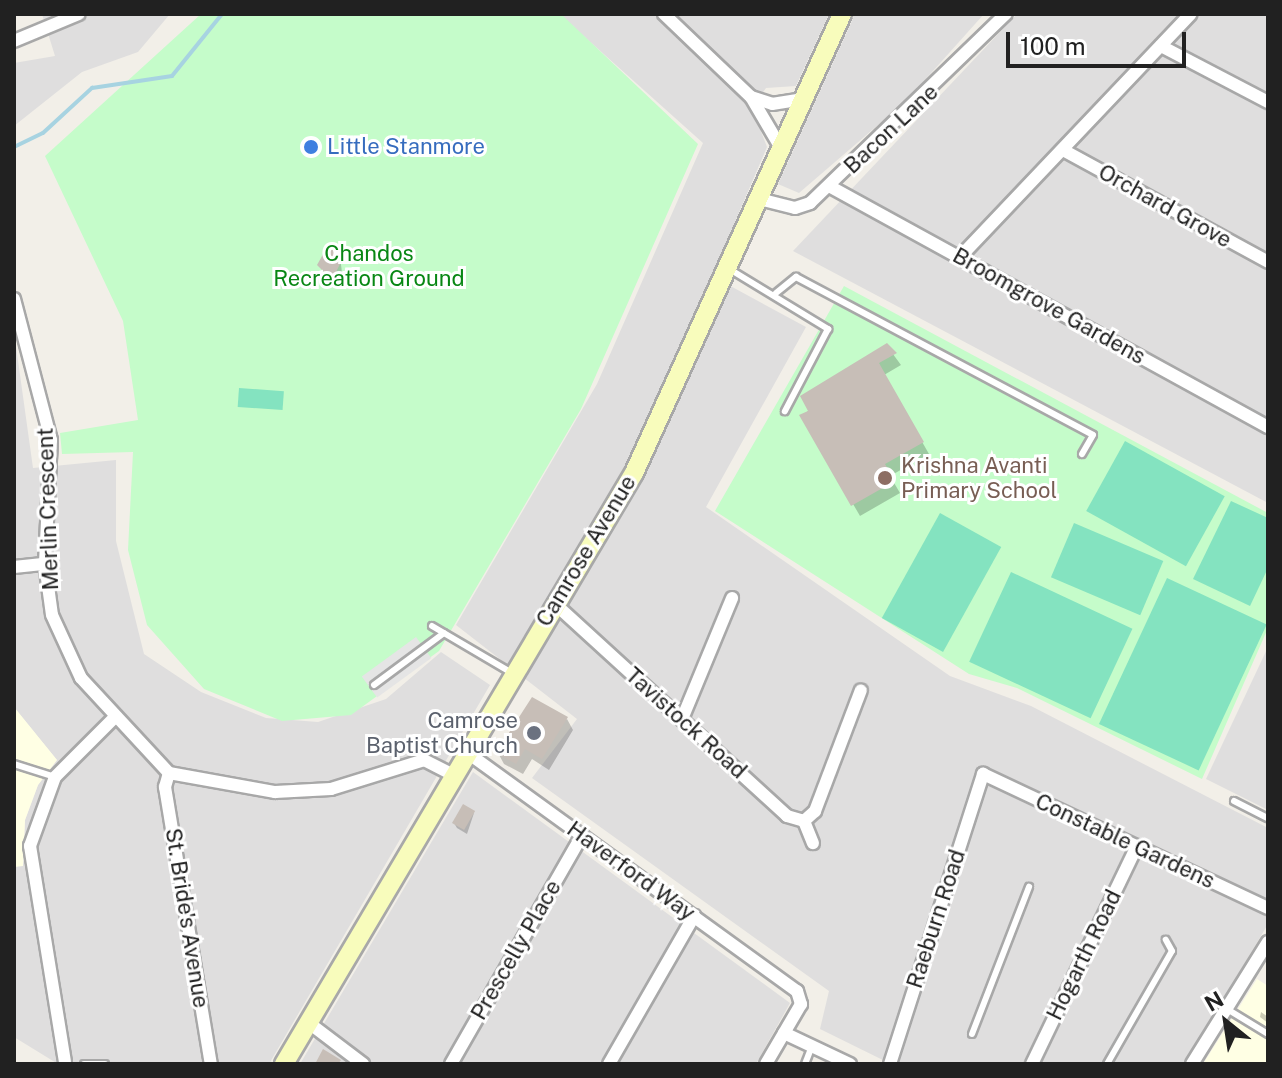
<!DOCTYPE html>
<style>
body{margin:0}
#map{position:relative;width:1282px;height:1078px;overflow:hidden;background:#f2efe8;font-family:"Public Sans",sans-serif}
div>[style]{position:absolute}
.residential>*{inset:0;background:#dfdede}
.education>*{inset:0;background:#ffffe4}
.park>*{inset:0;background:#c5fcca}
.pitch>*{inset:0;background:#84e3c0;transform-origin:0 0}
.parking>*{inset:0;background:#e5e5e5;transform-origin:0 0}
.shadow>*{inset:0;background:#0003}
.stream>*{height:4px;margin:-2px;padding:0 2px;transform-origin:2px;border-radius:2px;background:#a7d3e1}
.building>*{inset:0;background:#c7beb7;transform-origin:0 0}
.roads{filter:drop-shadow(2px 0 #a8a8a8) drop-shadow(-2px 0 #a8a8a8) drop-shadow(0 2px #a8a8a8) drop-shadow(0 -2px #a8a8a8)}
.lane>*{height:6px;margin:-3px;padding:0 3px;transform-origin:3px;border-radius:3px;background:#fff}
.street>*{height:12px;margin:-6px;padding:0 6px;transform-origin:6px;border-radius:6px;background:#fff}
.secondary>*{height:18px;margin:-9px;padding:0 9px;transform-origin:9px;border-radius:9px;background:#f8fcbc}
.dots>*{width:22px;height:22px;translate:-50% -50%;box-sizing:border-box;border:4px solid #fff;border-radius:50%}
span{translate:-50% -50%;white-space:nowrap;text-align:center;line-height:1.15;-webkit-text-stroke:6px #fff;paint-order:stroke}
.street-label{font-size:22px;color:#212121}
.shop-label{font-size:22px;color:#366cbe}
.left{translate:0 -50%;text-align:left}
.park-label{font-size:22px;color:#088714}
.education-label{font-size:22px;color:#785e54}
.worship-label{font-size:22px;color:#5b616d}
.right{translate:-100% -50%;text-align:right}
.frame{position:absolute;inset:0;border:16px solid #212121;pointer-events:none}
.north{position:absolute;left:1186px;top:982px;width:80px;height:80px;-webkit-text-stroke:6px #fff;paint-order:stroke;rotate:330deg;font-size:22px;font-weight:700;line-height:32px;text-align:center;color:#212121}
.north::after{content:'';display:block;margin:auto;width:28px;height:36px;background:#212121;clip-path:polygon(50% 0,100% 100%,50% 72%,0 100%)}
.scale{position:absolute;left:1006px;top:32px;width:180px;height:36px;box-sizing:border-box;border:4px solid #212121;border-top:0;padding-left:10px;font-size:24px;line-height:28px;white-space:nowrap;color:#212121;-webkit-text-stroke:6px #fff;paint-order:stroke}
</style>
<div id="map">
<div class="residential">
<i style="clip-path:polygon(42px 14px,170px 14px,138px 52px,82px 72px,14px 126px,14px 63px,55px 56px)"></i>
<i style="clip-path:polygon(559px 14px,829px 14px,796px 86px,766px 88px,752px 108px,767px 147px,712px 276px,806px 327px,706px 507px,950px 676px,1031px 706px,1268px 828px,1268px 924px,1185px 1064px,891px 1064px,820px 1029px,829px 991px,532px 778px,577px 719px,456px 625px,597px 384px,703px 143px)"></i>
<i style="clip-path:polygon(855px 14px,984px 14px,907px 100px,799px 193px,778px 184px)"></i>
<i style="clip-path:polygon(1017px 14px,1268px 14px,1268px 503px,793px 251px)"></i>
<i style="clip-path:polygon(14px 332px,33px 468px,116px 460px,116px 541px,144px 654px,201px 692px,266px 718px,318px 722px,386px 699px,441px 652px,490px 685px,269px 1064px,58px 1064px,14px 1037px,14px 867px,23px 865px,25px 820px,38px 785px,57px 760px,14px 707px)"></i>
<i style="clip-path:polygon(1268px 647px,1268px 810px,1206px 779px)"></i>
<i style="clip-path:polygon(473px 772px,790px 1003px,756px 1064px,300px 1064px)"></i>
</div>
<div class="education">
<i style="clip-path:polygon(14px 707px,57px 760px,38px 785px,25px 820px,23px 866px,14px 867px)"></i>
<i style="clip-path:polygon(1257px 979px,1268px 986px,1268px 1064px,1203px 1064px)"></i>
</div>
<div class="park">
<i style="clip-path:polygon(201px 14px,561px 14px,698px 144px,581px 409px,439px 651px,351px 715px,282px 721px,204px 689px,147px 625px,128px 550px,133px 452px,62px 454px,60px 433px,138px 420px,123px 321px,45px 156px)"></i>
<i style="clip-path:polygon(844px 286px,1268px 513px,1268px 628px,1202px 779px,1017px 688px,969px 674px,715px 511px)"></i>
</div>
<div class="pitch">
<i style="left:239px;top:388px;width:45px;height:19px;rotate:4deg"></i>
<i style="left:1125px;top:441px;width:114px;height:80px;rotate:29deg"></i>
<i style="clip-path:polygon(1231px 501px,1268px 518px,1268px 568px,1250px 606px,1193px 579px)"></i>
<i style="left:940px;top:513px;width:70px;height:120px;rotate:29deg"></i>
<i style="left:1074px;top:523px;width:97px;height:59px;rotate:23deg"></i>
<i style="left:1011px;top:572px;width:134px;height:99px;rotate:25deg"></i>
<i style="left:1167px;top:578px;width:110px;height:161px;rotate:25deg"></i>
</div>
<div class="parking">
<i style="left:416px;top:637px;width:26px;height:67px;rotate:54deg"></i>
</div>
<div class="shadow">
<i style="clip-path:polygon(339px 247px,342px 273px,334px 284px,324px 277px,323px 250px)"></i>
<i style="clip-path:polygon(887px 346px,901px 365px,884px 375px,929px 454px,890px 476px,900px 493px,860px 516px,802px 416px)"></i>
<i style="clip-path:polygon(567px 719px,573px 730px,549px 770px,532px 759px,523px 774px,504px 764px,498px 753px)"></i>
<i style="clip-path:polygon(474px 813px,467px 834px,457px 828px,454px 823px)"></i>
<i style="clip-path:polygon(1261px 1012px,1268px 1017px,1268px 1023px,1260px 1017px)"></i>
</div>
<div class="stream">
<i style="left:14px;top:147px;width:32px;rotate:-26deg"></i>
<i style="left:43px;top:133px;width:67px;rotate:-42.6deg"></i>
<i style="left:92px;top:88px;width:81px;rotate:-8.5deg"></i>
<i style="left:172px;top:76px;width:80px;rotate:-51.1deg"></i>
</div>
<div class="building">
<i style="clip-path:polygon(330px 242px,344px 256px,332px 280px,317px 265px)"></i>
<i style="clip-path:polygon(887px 343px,897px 353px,879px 363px,924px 442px,885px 464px,895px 481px,851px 506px,799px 415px,808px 411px,800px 396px)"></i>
<i style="clip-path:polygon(532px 697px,568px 717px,542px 759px,525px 749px,516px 764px,496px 753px)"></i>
<i style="left:463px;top:804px;width:14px;height:22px;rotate:30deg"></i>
<i style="clip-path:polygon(323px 1049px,341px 1060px,338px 1064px,315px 1064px)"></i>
</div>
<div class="roads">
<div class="lane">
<i style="left:731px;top:270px;width:114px;rotate:31.3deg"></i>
<i style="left:828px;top:329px;width:93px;rotate:117.7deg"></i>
<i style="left:776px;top:293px;width:26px;rotate:-39deg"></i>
<i style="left:796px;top:277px;width:336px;rotate:28deg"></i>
<i style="left:1093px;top:435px;width:22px;rotate:120deg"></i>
<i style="left:432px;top:626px;width:93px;rotate:30.4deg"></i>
<i style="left:374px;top:685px;width:87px;rotate:-36.6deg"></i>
<i style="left:14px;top:764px;width:43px;rotate:17.6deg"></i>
<i style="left:1234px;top:801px;width:38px;rotate:27deg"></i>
<i style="left:1227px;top:1009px;width:48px;rotate:31.4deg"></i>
<i style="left:972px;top:1034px;width:158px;rotate:-68.8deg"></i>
<i style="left:84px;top:1064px;width:21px"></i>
<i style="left:805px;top:1064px;width:19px;rotate:-69deg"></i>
<i style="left:1107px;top:1064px;width:130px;rotate:-60.1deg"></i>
<i style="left:1172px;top:951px;width:13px;rotate:-119deg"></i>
</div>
<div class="street">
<i style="left:664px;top:14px;width:120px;rotate:43.7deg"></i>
<i style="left:751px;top:97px;width:59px;rotate:59.5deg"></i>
<i style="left:14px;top:41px;width:70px;rotate:-22.6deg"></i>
<i style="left:1161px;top:46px;width:121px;rotate:27.6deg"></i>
<i style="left:751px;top:97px;width:22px;rotate:18deg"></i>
<i style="left:772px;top:104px;width:32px;rotate:-9deg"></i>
<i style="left:1063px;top:150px;width:234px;rotate:28.6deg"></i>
<i style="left:829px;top:186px;width:501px;rotate:28.77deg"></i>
<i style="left:759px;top:199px;width:37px;rotate:14deg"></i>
<i style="left:795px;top:208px;width:16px;rotate:-18deg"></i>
<i style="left:810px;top:203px;width:272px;rotate:-44deg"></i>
<i style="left:960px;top:257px;width:335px;rotate:-46.5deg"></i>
<i style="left:14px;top:299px;width:146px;rotate:75.3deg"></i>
<i style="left:51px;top:440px;width:124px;rotate:92.8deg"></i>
<i style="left:45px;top:564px;width:51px;rotate:82.2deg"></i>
<i style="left:52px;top:615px;width:69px;rotate:65.3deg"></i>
<i style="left:81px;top:678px;width:129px;rotate:47.2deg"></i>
<i style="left:14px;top:567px;width:31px;rotate:-6deg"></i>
<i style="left:554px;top:603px;width:316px;rotate:42.4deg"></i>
<i style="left:787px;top:816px;width:18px;rotate:16deg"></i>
<i style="left:804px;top:821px;width:24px;rotate:68deg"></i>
<i style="left:682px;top:719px;width:131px;rotate:-67.5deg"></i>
<i style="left:465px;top:751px;width:410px;rotate:35.9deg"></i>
<i style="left:797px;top:991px;width:14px;rotate:73deg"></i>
<i style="left:801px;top:1004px;width:69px;rotate:120.3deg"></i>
<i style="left:169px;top:773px;width:15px;rotate:106deg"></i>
<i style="left:165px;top:787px;width:281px;rotate:80.6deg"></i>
<i style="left:169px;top:773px;width:108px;rotate:10.2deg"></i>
<i style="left:275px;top:792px;width:56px;rotate:-3.1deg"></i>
<i style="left:331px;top:789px;width:97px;rotate:-17.3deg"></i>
<i style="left:424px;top:760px;width:30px;rotate:27deg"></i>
<i style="left:804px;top:821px;width:15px;rotate:-42deg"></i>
<i style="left:815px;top:811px;width:129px;rotate:-69.2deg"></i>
<i style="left:309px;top:1023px;width:68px;rotate:37.2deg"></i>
<i style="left:784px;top:1033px;width:73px;rotate:25.2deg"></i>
<i style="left:65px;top:1062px;width:219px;rotate:-99.2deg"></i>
<i style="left:30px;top:846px;width:73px;rotate:-70.1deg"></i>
<i style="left:55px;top:777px;width:82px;rotate:-45deg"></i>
<i style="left:451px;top:1064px;width:264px;rotate:-60.2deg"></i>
<i style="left:609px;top:1064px;width:171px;rotate:-60.1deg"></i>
<i style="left:890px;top:1064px;width:305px;rotate:-72.2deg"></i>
<i style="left:983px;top:774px;width:315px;rotate:25.2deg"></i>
<i style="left:1032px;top:1064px;width:242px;rotate:-64.3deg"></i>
<i style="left:1192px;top:1064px;width:144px;rotate:-58.1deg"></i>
</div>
<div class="secondary">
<i style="left:284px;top:1064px;width:687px;rotate:-59.37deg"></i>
<i style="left:634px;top:473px;width:504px;rotate:-65.62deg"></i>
</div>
</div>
<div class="dots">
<i style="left:311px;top:147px;background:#3f7fe0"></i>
<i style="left:885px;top:478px;background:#8d6e63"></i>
<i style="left:534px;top:733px;background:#6b7280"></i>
</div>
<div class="street-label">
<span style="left:891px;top:129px;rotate:-43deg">Bacon Lane</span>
<span style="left:1165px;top:206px;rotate:29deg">Orchard Grove</span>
<span style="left:1049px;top:306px;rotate:29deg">Broomgrove Gardens</span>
<span style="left:48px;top:509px;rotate:-92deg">Merlin Crescent</span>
<span style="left:586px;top:551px;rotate:-59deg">Camrose Avenue</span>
<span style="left:686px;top:723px;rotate:42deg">Tavistock Road</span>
<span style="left:1125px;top:841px;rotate:25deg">Constable Gardens</span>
<span style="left:631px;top:871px;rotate:36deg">Haverford Way</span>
<span style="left:187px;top:918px;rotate:81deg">St. Bride's Avenue</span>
<span style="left:936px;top:919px;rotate:-72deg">Raeburn Road</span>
<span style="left:516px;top:950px;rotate:-60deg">Prescelly Place</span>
<span style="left:1084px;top:955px;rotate:-64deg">Hogarth Road</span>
</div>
<div class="shop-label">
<span class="left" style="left:327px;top:147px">Little Stanmore</span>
</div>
<div class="park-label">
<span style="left:369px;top:266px">Chandos<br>Recreation Ground</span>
</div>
<div class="education-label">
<span class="left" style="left:901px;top:478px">Krishna Avanti<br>Primary School</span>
</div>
<div class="worship-label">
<span class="right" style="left:518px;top:733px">Camrose<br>Baptist Church</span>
</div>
<div class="frame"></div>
<div class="north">N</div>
<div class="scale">100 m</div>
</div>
